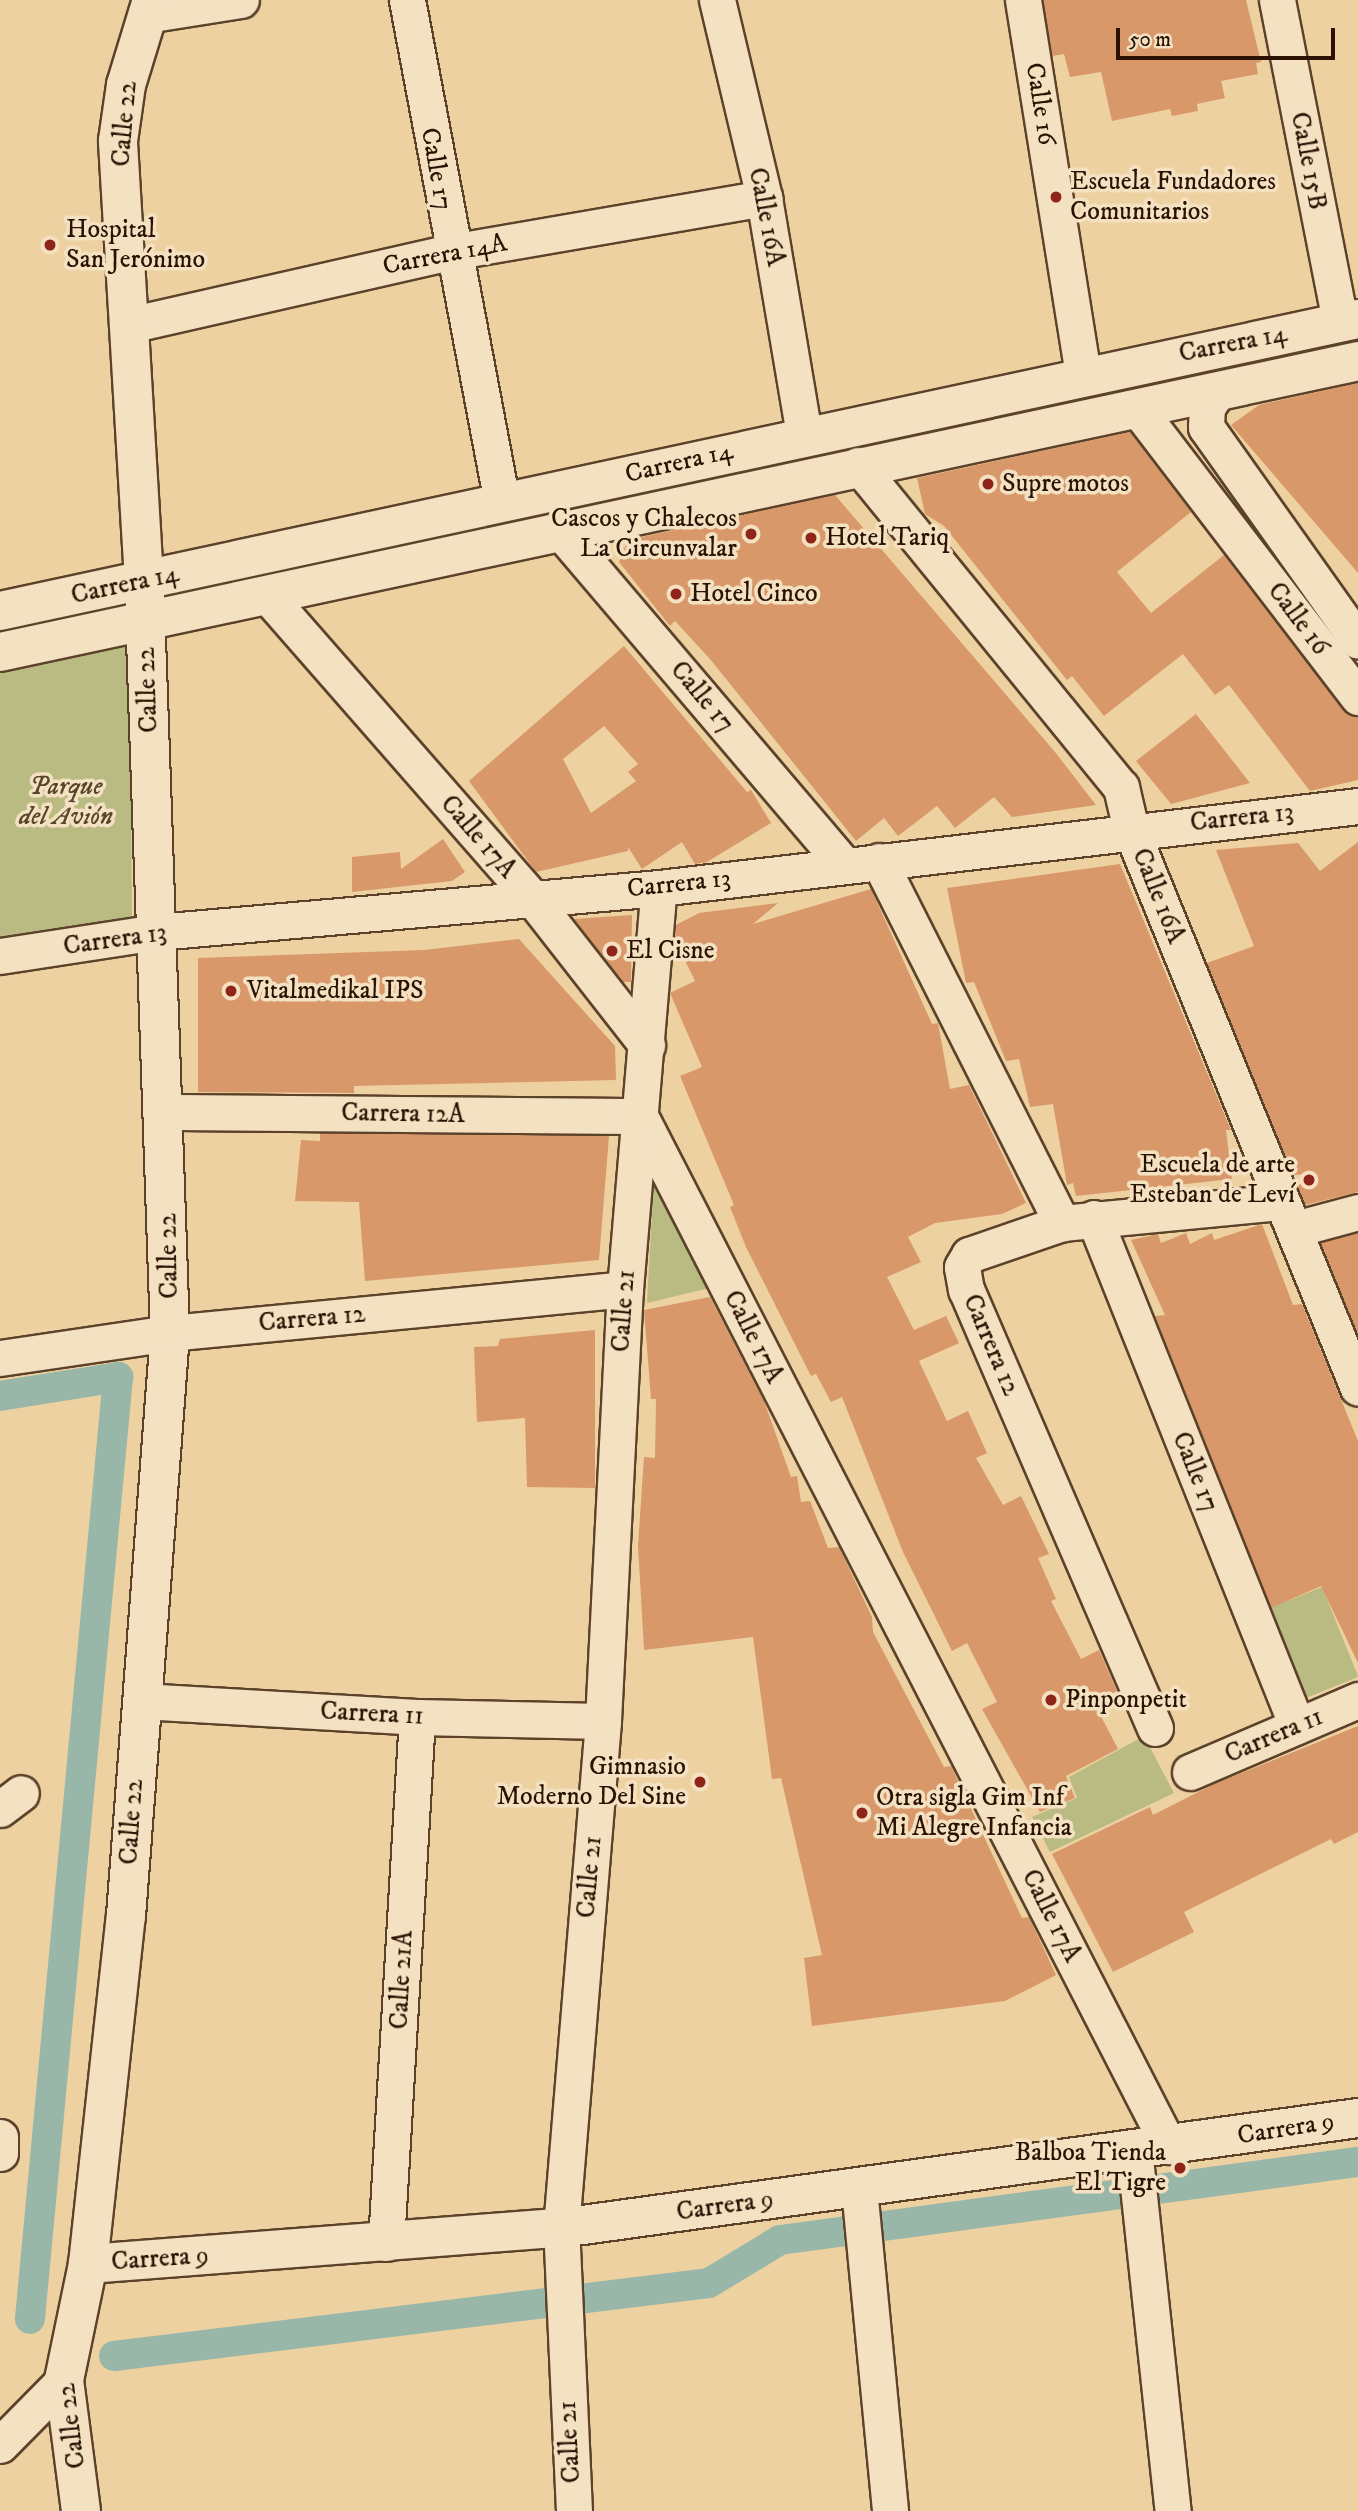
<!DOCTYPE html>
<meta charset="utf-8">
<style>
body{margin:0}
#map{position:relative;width:1358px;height:2511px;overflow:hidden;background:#edd1a1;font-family:"IM FELL DW Pica",serif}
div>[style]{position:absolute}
.green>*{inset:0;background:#b9bb83;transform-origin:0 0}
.canal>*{height:30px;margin:-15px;padding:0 15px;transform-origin:15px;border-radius:15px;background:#99b7a9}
.building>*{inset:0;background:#d89869}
.roads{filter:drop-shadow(2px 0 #5c422a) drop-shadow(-2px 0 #5c422a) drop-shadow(0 2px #5c422a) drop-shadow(0 -2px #5c422a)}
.street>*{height:35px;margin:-17.5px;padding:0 17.5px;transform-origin:17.5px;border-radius:17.5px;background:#f3e1c2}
.secondary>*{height:38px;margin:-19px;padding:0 19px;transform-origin:19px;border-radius:19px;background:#f3e1c2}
.dots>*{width:19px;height:19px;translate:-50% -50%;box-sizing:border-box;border:4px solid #f3e1c2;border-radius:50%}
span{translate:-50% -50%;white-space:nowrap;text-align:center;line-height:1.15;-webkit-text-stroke:7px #f3e1c2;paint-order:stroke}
.street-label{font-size:26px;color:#2c1203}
.poi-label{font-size:26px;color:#2c1203}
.left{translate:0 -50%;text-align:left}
.right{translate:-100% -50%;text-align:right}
.park-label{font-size:26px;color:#564529;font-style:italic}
.scale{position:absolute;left:1116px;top:28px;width:219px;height:32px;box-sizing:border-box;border:4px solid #2c1203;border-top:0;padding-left:9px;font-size:21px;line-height:24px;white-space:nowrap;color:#2c1203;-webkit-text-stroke:5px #f3e1c2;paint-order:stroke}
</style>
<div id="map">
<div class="green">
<i style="clip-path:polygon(130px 646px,132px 932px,0 947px,0 672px)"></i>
<i style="clip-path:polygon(654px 1177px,714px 1287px,647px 1303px)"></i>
<i style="left:1322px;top:1587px;width:97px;height:73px;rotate:68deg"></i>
<i style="clip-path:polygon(1144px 1736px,1174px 1793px,1050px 1852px,1032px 1817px,1077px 1798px,1069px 1777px)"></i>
</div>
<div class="canal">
<i style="left:0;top:1396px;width:120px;rotate:-9.1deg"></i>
<i style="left:118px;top:1377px;width:946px;rotate:95.34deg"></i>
<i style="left:114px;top:2356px;width:599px;rotate:-6.99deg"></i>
<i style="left:709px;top:2283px;width:83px;rotate:-31.2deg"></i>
<i style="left:780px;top:2240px;width:583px;rotate:-7.69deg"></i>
</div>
<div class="building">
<i style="clip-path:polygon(1043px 0,1246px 0,1261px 62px,1256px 63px,1258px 74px,1221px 81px,1225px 98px,1197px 104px,1198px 111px,1172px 116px,1170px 109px,1112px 121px,1101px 72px,1070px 77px,1064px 54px,1052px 56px)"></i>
<i style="clip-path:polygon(1358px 383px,1358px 573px,1231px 425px,1259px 405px)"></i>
<i style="clip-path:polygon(1130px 432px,1191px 512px,1117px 572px,1151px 613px,1224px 555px,1342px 709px,1358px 718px,1358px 780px,1310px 791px,1229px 685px,1215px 695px,1183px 654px,1104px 716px,1072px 676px,1067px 680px,944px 526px,925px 514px,917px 478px)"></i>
<i style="clip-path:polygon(835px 495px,1055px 752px,1096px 805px,1012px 817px,994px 797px,955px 828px,937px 806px,898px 836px,884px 818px,856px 841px,710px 659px,675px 621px,670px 626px,619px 562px,628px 540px)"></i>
<i style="clip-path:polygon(evenodd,624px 646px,747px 792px,751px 790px,771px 823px,707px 862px,695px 864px,682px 842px,642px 869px,628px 847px,628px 851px,536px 872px,469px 781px,624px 646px,604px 726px,638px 764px,628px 772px,636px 781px,591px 813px,563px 759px,604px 726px)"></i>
<i style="clip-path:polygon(1196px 714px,1250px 783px,1171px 804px,1136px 761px)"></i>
<i style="clip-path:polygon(443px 839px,465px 872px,452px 881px,352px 892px,352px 857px,400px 852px,401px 869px)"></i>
<i style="clip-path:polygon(1358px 842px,1358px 1192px,1305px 1205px,1297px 1185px,1313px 1180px,1312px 1174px,1293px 1175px,1207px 963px,1254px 946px,1216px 850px,1298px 843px,1320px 871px)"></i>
<i style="clip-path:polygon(1120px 864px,1231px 1130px,1226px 1130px,1232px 1179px,1076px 1196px,1073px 1183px,1067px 1185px,1053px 1104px,1030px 1107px,1019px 1059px,1006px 1061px,974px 982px,966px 983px,947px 888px)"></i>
<i style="clip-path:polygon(871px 889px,932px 1024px,938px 1023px,950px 1089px,969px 1085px,1026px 1203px,1002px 1214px,935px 1223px,908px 1237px,921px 1262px,887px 1277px,914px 1330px,946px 1316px,959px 1343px,919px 1361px,947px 1421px,968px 1411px,987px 1453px,976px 1458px,1003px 1505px,1021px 1496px,1049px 1554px,1038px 1558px,1056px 1599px,1051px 1601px,1081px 1659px,1099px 1650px,1117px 1691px,1094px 1703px,1118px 1749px,1066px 1776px,1075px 1798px,1040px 1812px,982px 1709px,997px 1702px,967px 1643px,952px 1651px,903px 1552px,842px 1397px,831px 1402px,816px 1374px,811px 1376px,746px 1247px,730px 1207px,734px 1205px,680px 1076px,702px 1067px,670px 993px,695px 981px,675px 940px,676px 925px,699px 913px,778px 903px,753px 924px)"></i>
<i style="clip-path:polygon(632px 915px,631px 982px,623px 982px,574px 919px)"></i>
<i style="clip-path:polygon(519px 939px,615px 1046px,616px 1080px,354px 1086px,354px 1093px,198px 1092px,198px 958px,424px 950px)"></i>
<i style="clip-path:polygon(320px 1133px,609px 1136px,599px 1260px,365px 1281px,359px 1202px,295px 1201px,301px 1140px,320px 1141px)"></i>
<i style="clip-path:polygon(1262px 1224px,1293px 1305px,1302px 1304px,1358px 1441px,1358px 1663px,1321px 1586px,1271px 1608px,1155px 1316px,1165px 1315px,1131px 1240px,1158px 1234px,1161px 1243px,1186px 1233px,1190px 1244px,1212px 1233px,1214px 1240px)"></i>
<i style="clip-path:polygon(1358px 1233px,1358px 1335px,1321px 1243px)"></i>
<i style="clip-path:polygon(710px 1297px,764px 1401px,791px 1477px,797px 1476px,801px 1502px,810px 1501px,828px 1548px,839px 1547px,872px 1617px,873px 1632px,944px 1767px,951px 1766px,1022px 1918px,1029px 1917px,1056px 1975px,1005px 2001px,812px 2026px,804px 1958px,822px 1955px,781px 1778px,772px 1779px,753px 1637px,644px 1650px,638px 1546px,644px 1457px,655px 1458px,656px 1399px,651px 1399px,644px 1310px)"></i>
<i style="clip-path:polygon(595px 1330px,595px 1488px,527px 1487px,525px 1418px,477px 1422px,474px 1347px,498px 1346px,500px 1339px)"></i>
<i style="clip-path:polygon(1358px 1726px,1358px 1832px,1334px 1844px,1331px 1839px,1184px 1912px,1194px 1932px,1113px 1972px,1052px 1854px,1150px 1807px,1153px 1815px,1214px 1784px)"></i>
</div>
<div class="roads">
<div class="street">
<i style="left:407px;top:0;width:512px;rotate:79.3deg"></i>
<i style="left:717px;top:0;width:204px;rotate:76.6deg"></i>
<i style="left:764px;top:198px;width:240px;rotate:80.4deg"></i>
<i style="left:1023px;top:0;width:379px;rotate:80.9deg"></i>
<i style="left:1277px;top:0;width:328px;rotate:78.9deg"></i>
<i style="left:146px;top:15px;width:96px;rotate:-9deg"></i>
<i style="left:129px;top:325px;width:330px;rotate:-12.8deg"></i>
<i style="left:451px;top:252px;width:318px;rotate:-9.8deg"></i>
<i style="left:1219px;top:390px;width:21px;rotate:125deg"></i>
<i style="left:1207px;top:407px;width:20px;rotate:93deg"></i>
<i style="left:1206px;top:427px;width:262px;rotate:54.6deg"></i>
<i style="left:1137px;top:408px;width:364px;rotate:52.6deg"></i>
<i style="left:858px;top:465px;width:416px;rotate:50.8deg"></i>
<i style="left:1121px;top:787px;width:44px;rotate:76.9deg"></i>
<i style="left:1131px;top:830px;width:602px;rotate:67.86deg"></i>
<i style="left:560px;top:531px;width:437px;rotate:49.6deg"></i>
<i style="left:266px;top:594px;width:404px;rotate:48.8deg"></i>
<i style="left:532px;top:898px;width:187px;rotate:52deg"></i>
<i style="left:879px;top:861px;width:406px;rotate:63.2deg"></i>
<i style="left:0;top:956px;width:159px;rotate:-8.7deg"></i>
<i style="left:157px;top:932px;width:504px;rotate:-5.01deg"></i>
<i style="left:659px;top:888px;width:704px;rotate:-6.69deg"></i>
<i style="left:165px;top:1112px;width:475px;rotate:0.5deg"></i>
<i style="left:640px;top:1116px;width:1158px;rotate:62.82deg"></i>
<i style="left:1094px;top:1218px;width:547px;rotate:68.22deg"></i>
<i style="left:1295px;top:1229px;width:65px;rotate:-15.1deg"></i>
<i style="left:0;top:1358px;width:172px;rotate:-8.4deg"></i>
<i style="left:170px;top:1333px;width:457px;rotate:-5.5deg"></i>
<i style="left:141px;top:1701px;width:276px;rotate:3.3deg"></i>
<i style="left:417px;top:1717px;width:186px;rotate:1.2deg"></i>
<i style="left:1155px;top:1728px;width:477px;rotate:-113.3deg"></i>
<i style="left:966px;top:1290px;width:23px;rotate:-100deg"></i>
<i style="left:962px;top:1267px;width:14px;rotate:-60deg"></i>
<i style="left:969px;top:1255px;width:98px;rotate:-19deg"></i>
<i style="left:1062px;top:1223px;width:221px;rotate:-5.5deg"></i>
<i style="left:1190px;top:1772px;width:183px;rotate:-23.2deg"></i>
<i style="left:0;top:1809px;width:26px;rotate:-37deg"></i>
<i style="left:0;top:2137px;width:16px;rotate:90deg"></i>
<i style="left:1134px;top:2149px;width:364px;rotate:83.9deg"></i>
<i style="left:859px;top:2188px;width:324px;rotate:84.5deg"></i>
<i style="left:386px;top:2243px;width:527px;rotate:-86.63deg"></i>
<i style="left:0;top:2445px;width:91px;rotate:-45.4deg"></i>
<i style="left:574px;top:2511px;width:283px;rotate:-92.6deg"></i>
<i style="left:561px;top:2228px;width:509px;rotate:-85.26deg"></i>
<i style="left:603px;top:1721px;width:433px;rotate:-87.1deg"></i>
<i style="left:625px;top:1289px;width:402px;rotate:-85.2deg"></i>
</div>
<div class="secondary">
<i style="left:0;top:611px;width:1389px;rotate:-12.14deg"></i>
<i style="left:0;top:652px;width:1389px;rotate:-12.09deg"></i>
<i style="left:88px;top:2264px;width:474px;rotate:-4.4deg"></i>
<i style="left:561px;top:2228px;width:805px;rotate:-7.86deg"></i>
<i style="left:81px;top:2511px;width:132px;rotate:-97.4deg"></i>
<i style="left:64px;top:2380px;width:118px;rotate:-78.3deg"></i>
<i style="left:88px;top:2264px;width:350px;rotate:-83.8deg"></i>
<i style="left:126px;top:1916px;width:585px;rotate:-85.68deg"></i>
<i style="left:170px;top:1333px;width:753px;rotate:-91.98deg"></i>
<i style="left:144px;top:580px;width:440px;rotate:-93.4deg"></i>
<i style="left:118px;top:141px;width:57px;rotate:-81.9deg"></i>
<i style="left:126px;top:85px;width:89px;rotate:-73deg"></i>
</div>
</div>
<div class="dots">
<i style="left:1056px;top:197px;background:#8f2418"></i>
<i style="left:50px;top:245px;background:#8f2418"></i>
<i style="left:988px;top:484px;background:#8f2418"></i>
<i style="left:751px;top:534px;background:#8f2418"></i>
<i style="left:811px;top:538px;background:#8f2418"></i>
<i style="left:676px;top:594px;background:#8f2418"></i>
<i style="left:612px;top:951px;background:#8f2418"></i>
<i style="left:231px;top:991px;background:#8f2418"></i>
<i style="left:1309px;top:1180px;background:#8f2418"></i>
<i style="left:1051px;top:1700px;background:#8f2418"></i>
<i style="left:700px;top:1782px;background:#8f2418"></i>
<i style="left:862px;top:1813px;background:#8f2418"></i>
<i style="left:1180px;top:2168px;background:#8f2418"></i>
</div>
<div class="street-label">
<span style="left:1040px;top:104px;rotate:81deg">Calle 16</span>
<span style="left:125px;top:124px;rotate:-85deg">Calle 22</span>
<span style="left:1308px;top:161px;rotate:79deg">Calle 15B</span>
<span style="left:436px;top:169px;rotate:80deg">Calle 17</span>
<span style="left:766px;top:217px;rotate:79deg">Calle 16A</span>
<span style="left:445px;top:255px;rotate:-11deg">Carrera 14A</span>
<span style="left:1233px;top:344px;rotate:-11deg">Carrera 14</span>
<span style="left:679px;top:463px;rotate:-13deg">Carrera 14</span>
<span style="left:125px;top:585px;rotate:-12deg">Carrera 14</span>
<span style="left:1298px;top:619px;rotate:53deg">Calle 16</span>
<span style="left:148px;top:690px;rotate:-92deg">Calle 22</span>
<span style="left:702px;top:697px;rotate:50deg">Calle 17</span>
<span style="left:1242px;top:818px;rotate:-6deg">Carrera 13</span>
<span style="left:478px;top:837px;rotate:49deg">Calle 17A</span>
<span style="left:679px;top:884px;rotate:-6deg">Carrera 13</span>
<span style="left:1158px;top:896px;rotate:68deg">Calle 16A</span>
<span style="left:115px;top:940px;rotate:-8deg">Carrera 13</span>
<span style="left:403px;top:1114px;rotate:1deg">Carrera 12A</span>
<span style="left:169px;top:1256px;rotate:-91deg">Calle 22</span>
<span style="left:624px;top:1311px;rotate:-86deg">Calle 21</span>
<span style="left:312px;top:1319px;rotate:-5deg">Carrera 12</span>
<span style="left:753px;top:1337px;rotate:63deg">Calle 17A</span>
<span style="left:991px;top:1345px;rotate:67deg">Carrera 12</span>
<span style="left:1195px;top:1472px;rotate:68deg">Calle 17</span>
<span style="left:372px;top:1714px;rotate:3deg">Carrera 11</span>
<span style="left:1274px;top:1736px;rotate:-23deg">Carrera 11</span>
<span style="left:132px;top:1822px;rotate:-86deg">Calle 22</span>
<span style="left:590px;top:1877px;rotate:-85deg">Calle 21</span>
<span style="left:1051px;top:1916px;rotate:63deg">Calle 17A</span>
<span style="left:402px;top:1980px;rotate:-87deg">Calle 21A</span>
<span style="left:1286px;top:2129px;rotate:-9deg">Carrera 9</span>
<span style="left:725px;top:2206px;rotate:-8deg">Carrera 9</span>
<span style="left:160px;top:2259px;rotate:-4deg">Carrera 9</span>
<span style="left:72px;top:2426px;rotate:-97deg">Calle 22</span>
<span style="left:570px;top:2442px;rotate:-93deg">Calle 21</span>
</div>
<div class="poi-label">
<span class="left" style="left:1070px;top:197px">Escuela Fundadores<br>Comunitarios</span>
<span class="left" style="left:66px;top:245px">Hospital<br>San Jerónimo</span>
<span class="left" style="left:1002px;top:484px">Supre motos</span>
<span class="right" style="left:737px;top:534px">Cascos y Chalecos<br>La Circunvalar</span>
<span class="left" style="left:825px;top:538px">Hotel Tariq</span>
<span class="left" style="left:690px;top:594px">Hotel Cinco</span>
<span class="left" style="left:626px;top:951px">El Cisne</span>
<span class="left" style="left:247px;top:991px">Vitalmedikal IPS</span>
<span class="right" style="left:1295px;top:1180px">Escuela de arte<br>Esteban de Leví</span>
<span class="left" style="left:1065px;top:1700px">Pinponpetit</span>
<span class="right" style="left:686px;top:1782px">Gimnasio<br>Moderno Del Sine</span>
<span class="left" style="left:876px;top:1813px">Otra sigla Gim Inf<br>Mi Alegre Infancia</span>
<span class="right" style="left:1166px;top:2168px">Balboa Tienda<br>El Tigre</span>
</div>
<div class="park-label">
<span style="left:66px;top:802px">Parque<br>del Avión</span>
</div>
<div class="scale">50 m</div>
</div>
